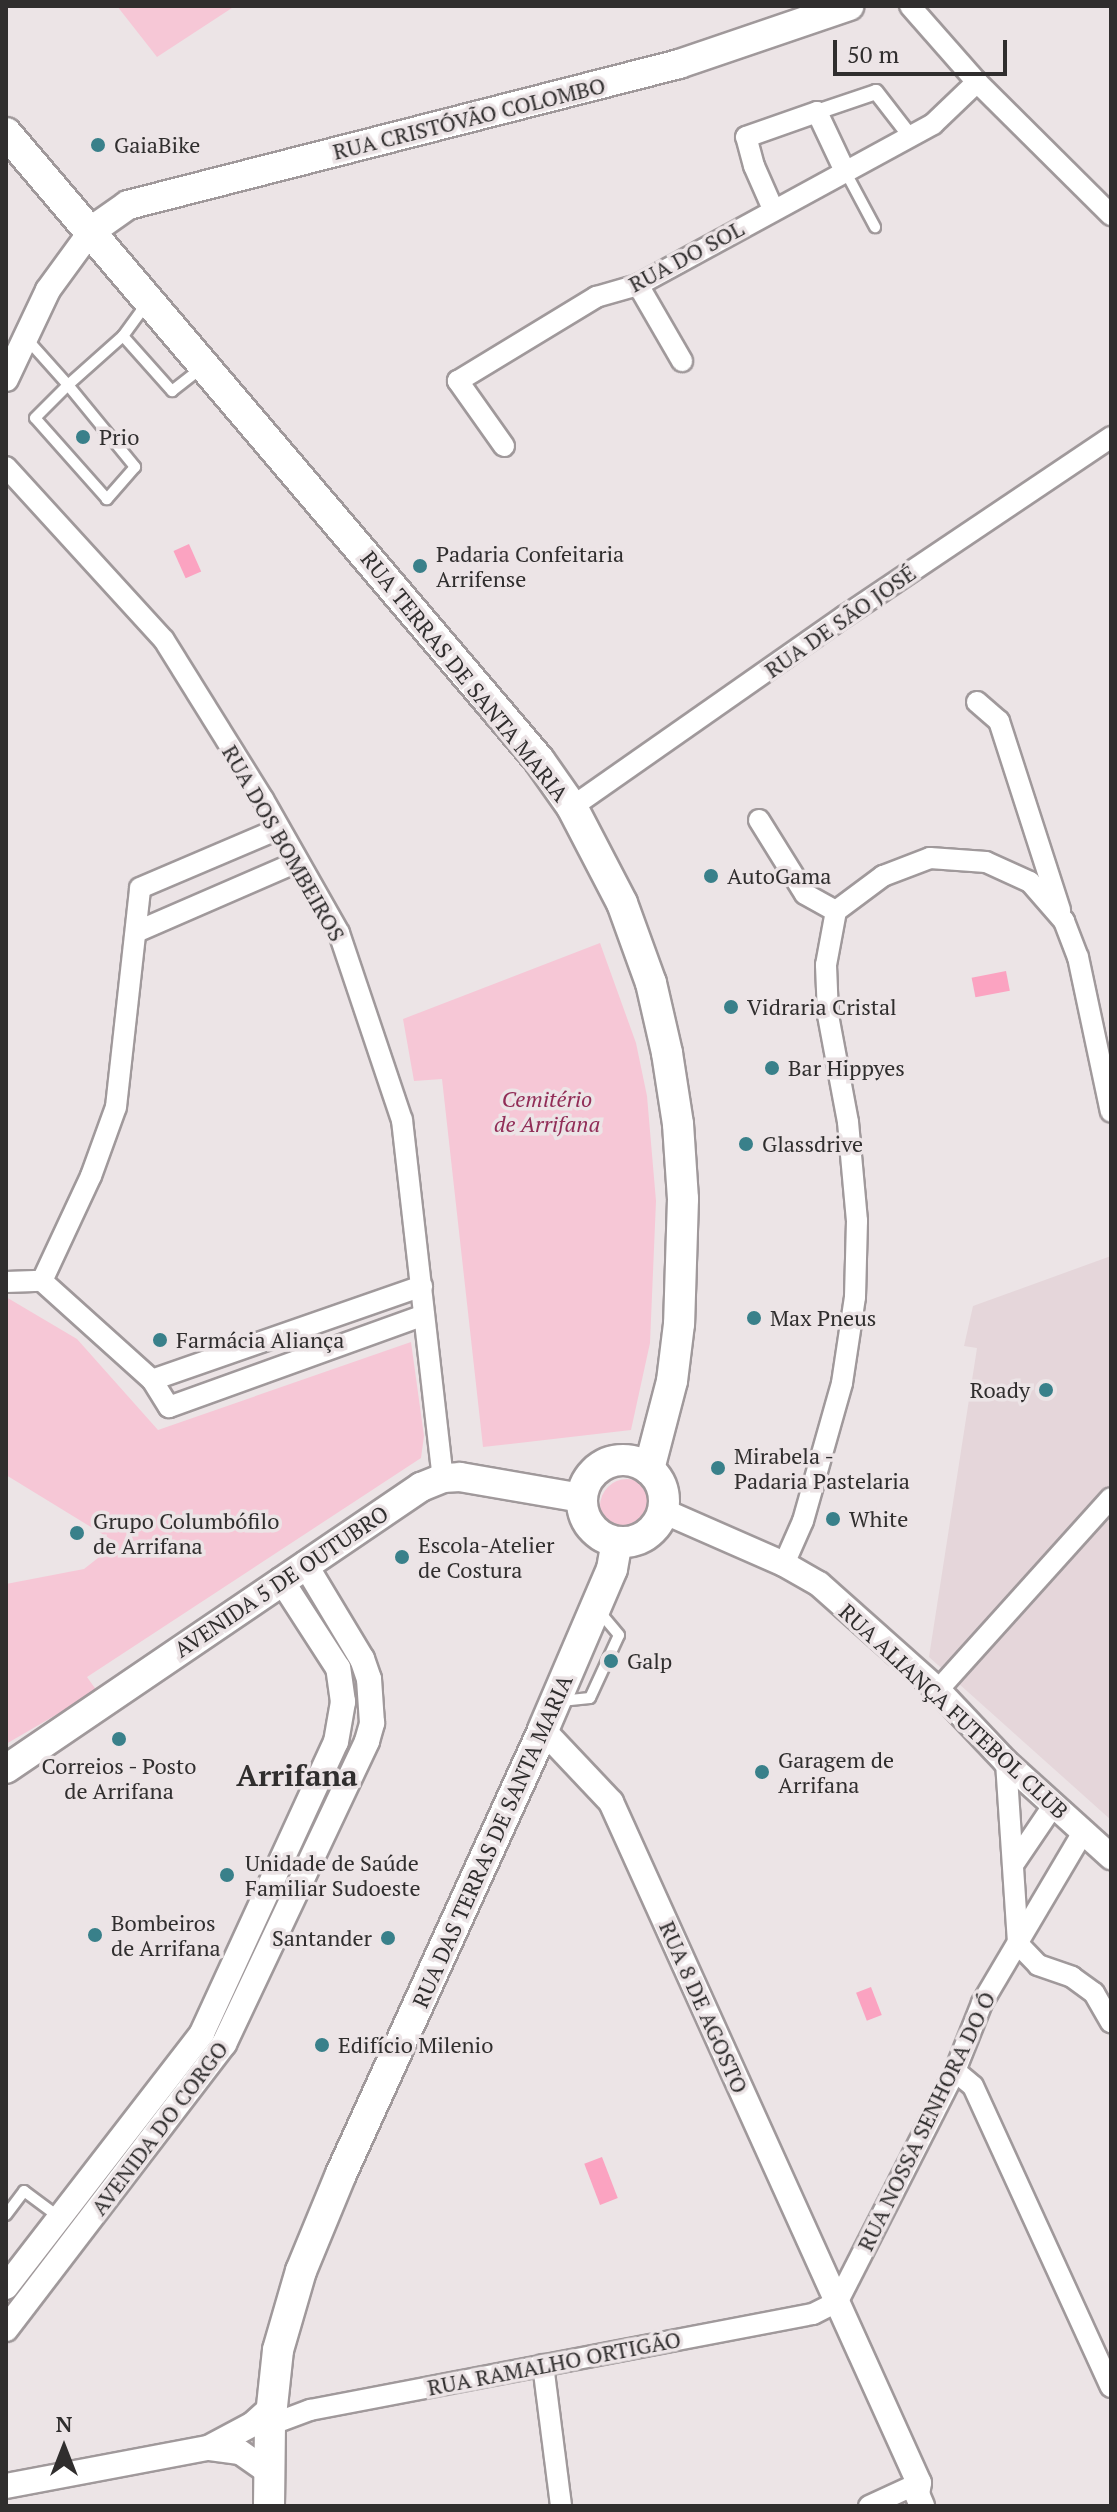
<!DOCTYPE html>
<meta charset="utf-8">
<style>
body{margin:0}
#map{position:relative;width:1117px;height:2512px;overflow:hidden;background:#ece4e6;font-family:"PT Serif",serif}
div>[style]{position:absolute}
.built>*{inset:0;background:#e5d6da}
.green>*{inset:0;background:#f6c7d6}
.round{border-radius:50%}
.water>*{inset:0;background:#fba3c1;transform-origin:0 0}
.roads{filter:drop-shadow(2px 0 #a0999b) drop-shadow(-2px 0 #a0999b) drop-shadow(0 2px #a0999b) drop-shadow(0 -2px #a0999b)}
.service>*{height:10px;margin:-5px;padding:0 5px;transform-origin:5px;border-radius:5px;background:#fff}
.pedestrian>*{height:14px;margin:-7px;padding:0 7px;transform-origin:7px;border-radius:7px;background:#fff}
.minor>*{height:20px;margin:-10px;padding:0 10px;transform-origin:10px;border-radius:10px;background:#fff}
.tertiary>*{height:24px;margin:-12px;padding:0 12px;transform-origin:12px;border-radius:12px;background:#fff}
.secondary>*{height:28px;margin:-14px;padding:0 14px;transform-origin:14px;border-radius:14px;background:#fff}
.primary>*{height:30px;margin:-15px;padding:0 15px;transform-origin:15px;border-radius:15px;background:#fff}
.primary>.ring{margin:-15px;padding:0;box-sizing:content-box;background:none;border:30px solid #fff;border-radius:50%}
.dots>*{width:22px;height:22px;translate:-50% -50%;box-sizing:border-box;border:4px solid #ece4e6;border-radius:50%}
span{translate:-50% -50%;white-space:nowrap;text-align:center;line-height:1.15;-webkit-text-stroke:7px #ece4e6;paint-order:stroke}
.street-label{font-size:22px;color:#302e2e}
.poi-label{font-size:22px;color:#302e2e}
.left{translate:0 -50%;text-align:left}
.right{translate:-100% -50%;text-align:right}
.park-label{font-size:22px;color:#912d57;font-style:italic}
.district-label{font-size:30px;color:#302e2e;font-weight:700}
.frame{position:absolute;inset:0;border:8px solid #302e2e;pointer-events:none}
.north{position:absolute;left:24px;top:2408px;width:80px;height:80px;-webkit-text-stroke:6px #ece4e6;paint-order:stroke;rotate:0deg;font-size:22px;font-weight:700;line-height:32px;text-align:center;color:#302e2e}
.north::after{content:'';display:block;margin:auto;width:28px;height:36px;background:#302e2e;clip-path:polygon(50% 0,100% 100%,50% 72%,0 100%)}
.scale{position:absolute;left:833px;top:40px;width:174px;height:36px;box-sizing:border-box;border:4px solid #302e2e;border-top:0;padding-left:10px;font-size:24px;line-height:28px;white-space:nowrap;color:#302e2e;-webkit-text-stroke:6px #ece4e6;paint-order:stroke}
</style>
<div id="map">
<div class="built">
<i style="clip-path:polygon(1111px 1256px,1111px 1820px,929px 1657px,977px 1348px,964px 1346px,973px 1306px)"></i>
</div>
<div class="green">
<i style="clip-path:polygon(117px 6px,235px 6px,157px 57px)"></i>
<i style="clip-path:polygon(600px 943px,636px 1043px,647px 1096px,656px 1201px,650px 1343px,631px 1430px,483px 1447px,442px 1079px,414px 1081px,403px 1019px)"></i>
<i style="clip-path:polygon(6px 1297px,77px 1339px,158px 1430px,411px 1342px,424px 1436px,421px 1458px,87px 1677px,97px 1691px,6px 1744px,6px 1584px,84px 1569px,117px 1543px,6px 1475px)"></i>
<i class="round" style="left:600px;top:1479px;width:54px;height:54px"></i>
</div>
<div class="water">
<i style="left:189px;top:544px;width:30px;height:17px;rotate:66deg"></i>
<i style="left:1006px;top:971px;width:20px;height:35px;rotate:79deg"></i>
<i style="left:871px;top:1987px;width:30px;height:16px;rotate:69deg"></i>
<i style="left:602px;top:2157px;width:44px;height:19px;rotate:69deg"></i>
</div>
<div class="roads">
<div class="service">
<i style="left:844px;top:169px;width:66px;rotate:61.9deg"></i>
<i style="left:123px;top:336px;width:74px;rotate:48.3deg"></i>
<i style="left:172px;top:391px;width:37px;rotate:-38deg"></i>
<i style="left:26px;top:338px;width:63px;rotate:48.2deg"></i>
<i style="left:68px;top:385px;width:74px;rotate:-41.7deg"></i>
<i style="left:123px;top:336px;width:39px;rotate:-54deg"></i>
<i style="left:68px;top:385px;width:106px;rotate:50.7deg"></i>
<i style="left:135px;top:467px;width:43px;rotate:131.2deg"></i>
<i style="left:107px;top:499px;width:108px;rotate:-131.6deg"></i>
<i style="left:35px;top:418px;width:47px;rotate:-45deg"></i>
<i style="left:561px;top:1701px;width:29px;rotate:-6deg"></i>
<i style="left:590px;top:1698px;width:69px;rotate:-65.3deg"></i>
<i style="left:619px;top:1635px;width:30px;rotate:-130deg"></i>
<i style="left:6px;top:2215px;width:30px;rotate:-53deg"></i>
<i style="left:24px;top:2191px;width:44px;rotate:36.6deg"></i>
</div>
<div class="pedestrian">
<i style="left:817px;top:112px;width:62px;rotate:-18.7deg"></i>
<i style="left:876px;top:92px;width:56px;rotate:52.3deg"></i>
</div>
<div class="minor">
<i style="left:910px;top:6px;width:101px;rotate:48.6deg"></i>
<i style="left:977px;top:82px;width:189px;rotate:44.8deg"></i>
<i style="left:773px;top:209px;width:47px;rotate:-113.8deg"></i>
<i style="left:754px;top:166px;width:30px;rotate:-105deg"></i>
<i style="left:746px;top:137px;width:75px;rotate:-19.4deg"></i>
<i style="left:817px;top:112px;width:63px;rotate:64.7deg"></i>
<i style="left:638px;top:285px;width:88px;rotate:59.9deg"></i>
<i style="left:504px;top:446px;width:80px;rotate:-125.3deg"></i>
<i style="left:458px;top:381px;width:162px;rotate:-31.3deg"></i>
<i style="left:596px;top:297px;width:44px;rotate:-15.9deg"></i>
<i style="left:638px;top:285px;width:336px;rotate:-28.6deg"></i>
<i style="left:933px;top:124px;width:61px;rotate:-43.7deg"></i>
<i style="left:6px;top:467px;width:234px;rotate:47.6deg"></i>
<i style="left:164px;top:640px;width:187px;rotate:58.1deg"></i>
<i style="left:263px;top:799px;width:154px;rotate:60.4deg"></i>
<i style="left:339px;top:933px;width:197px;rotate:71.4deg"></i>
<i style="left:402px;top:1120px;width:360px;rotate:83.5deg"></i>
<i style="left:977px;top:702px;width:29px;rotate:41deg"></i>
<i style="left:999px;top:721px;width:199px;rotate:72.1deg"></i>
<i style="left:572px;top:807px;width:333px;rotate:-35deg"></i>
<i style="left:845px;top:616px;width:321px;rotate:-33.9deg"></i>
<i style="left:759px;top:820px;width:87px;rotate:58.1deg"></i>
<i style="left:805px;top:894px;width:35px;rotate:29deg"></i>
<i style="left:136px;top:932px;width:176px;rotate:-23.5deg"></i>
<i style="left:42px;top:1281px;width:116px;rotate:-65deg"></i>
<i style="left:91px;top:1176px;width:73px;rotate:-70.1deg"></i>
<i style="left:116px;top:1107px;width:220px;rotate:-83.7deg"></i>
<i style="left:140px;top:888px;width:150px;rotate:-23.1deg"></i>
<i style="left:6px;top:1282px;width:36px;rotate:-2deg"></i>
<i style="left:42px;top:1281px;width:148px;rotate:42deg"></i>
<i style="left:152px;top:1380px;width:32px;rotate:58deg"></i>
<i style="left:169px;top:1407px;width:271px;rotate:-19.8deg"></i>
<i style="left:152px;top:1380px;width:286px;rotate:-19.2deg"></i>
<i style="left:784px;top:1564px;width:47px;rotate:-66.2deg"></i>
<i style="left:803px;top:1521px;width:143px;rotate:-74.2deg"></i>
<i style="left:842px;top:1383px;width:87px;rotate:-81.4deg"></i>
<i style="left:855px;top:1297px;width:76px;rotate:-88.5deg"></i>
<i style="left:857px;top:1221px;width:99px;rotate:-95.2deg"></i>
<i style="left:848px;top:1122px;width:109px;rotate:-100.6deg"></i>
<i style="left:828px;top:1015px;width:50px;rotate:-92.3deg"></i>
<i style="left:826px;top:965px;width:55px;rotate:-79.5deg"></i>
<i style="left:836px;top:911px;width:59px;rotate:-36.7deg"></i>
<i style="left:883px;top:876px;width:50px;rotate:-21deg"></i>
<i style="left:930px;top:858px;width:56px;rotate:4.1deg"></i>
<i style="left:986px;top:862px;width:48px;rotate:24.4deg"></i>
<i style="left:1030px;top:882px;width:52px;rotate:48.9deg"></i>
<i style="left:1064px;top:921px;width:39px;rotate:69deg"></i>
<i style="left:1078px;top:957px;width:158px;rotate:78deg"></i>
<i style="left:938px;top:1690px;width:258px;rotate:-48deg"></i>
<i style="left:1006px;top:1762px;width:182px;rotate:86.2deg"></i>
<i style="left:1013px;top:1865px;width:71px;rotate:-55.9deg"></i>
<i style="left:1018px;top:1944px;width:29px;rotate:46deg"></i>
<i style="left:1038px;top:1965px;width:36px;rotate:19deg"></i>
<i style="left:1072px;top:1977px;width:27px;rotate:36deg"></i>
<i style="left:1094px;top:1993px;width:34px;rotate:60deg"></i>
<i style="left:955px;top:2071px;width:23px;rotate:40deg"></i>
<i style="left:973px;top:2086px;width:331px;rotate:65.4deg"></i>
<i style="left:543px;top:2365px;width:142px;rotate:82.7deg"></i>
<i style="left:270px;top:2425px;width:43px;rotate:-20.6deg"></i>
<i style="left:310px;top:2410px;width:512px;rotate:-10.81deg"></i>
<i style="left:813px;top:2314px;width:28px;rotate:-27deg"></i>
<i style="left:838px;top:2301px;width:258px;rotate:-63deg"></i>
<i style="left:955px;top:2071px;width:73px;rotate:-68.3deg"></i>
<i style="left:982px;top:2003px;width:199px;rotate:-59.4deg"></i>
<i style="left:869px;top:2506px;width:55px;rotate:-24.7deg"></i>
</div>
<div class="tertiary">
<i style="left:6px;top:379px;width:98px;rotate:-64.7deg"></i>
<i style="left:48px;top:290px;width:73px;rotate:-53.9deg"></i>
<i style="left:663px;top:1511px;width:132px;rotate:23.7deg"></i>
<i style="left:784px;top:1564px;width:40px;rotate:29.7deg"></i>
<i style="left:819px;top:1584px;width:159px;rotate:41.7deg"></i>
<i style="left:938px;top:1690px;width:99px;rotate:46.6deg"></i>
<i style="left:1006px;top:1762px;width:142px;rotate:42.1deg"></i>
<i style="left:543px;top:1730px;width:99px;rotate:46.6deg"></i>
<i style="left:611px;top:1802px;width:747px;rotate:65.66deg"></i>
<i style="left:919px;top:2483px;width:11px;rotate:100deg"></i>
<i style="left:917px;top:2494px;width:13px;rotate:67deg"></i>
<i style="left:6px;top:2287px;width:321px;rotate:-52.3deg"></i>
<i style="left:202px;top:2033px;width:320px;rotate:-65.3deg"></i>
<i style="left:336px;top:1742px;width:41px;rotate:-80.1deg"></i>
<i style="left:343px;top:1702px;width:34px;rotate:-98deg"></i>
<i style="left:338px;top:1668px;width:105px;rotate:-122.9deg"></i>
<i style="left:6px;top:2329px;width:359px;rotate:-52.6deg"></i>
<i style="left:224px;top:2044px;width:335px;rotate:-64.7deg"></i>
<i style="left:367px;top:1741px;width:19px;rotate:-74deg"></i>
<i style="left:372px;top:1723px;width:44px;rotate:-93.9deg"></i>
<i style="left:369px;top:1679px;width:21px;rotate:-109deg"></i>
<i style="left:362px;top:1659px;width:111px;rotate:-121deg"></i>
<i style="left:210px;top:2448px;width:30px;rotate:8deg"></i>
<i style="left:240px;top:2452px;width:37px;rotate:35deg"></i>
<i style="left:6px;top:2486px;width:206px;rotate:-10.7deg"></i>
<i style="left:208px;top:2448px;width:51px;rotate:-28.1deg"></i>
<i style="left:253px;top:2424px;width:25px;rotate:-42deg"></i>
</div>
<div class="secondary">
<i style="left:91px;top:231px;width:45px;rotate:-35.1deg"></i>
<i style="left:128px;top:205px;width:569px;rotate:-14.35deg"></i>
<i style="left:679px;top:64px;width:180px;rotate:-18.8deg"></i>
<i style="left:6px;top:1769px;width:502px;rotate:-34.2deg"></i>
<i style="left:421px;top:1487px;width:24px;rotate:-22deg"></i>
<i style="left:443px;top:1478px;width:17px;rotate:-3deg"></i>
<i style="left:460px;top:1477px;width:124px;rotate:9.8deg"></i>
</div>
<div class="primary">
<i style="left:6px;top:133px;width:823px;rotate:49.63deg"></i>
<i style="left:539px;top:760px;width:57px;rotate:54.9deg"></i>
<i style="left:572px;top:807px;width:108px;rotate:62.5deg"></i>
<i style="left:622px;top:903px;width:85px;rotate:70.1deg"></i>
<i style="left:651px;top:983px;width:72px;rotate:77.1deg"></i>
<i style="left:667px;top:1053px;width:72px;rotate:81.2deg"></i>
<i style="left:678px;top:1124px;width:75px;rotate:86.2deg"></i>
<i style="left:683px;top:1199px;width:125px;rotate:91.8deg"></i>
<i style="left:679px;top:1324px;width:57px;rotate:97deg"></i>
<i style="left:672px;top:1381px;width:91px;rotate:104.6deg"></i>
<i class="ring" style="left:582px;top:1460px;width:52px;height:52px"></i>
<i style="left:269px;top:2506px;width:81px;rotate:-89.3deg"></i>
<i style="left:270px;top:2425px;width:75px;rotate:-83.9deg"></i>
<i style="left:278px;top:2350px;width:82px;rotate:-73.8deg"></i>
<i style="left:301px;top:2271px;width:105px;rotate:-67.6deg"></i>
<i style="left:341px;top:2174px;width:488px;rotate:-65.5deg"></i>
<i style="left:543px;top:1730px;width:175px;rotate:-66.8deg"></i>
<i style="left:612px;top:1569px;width:27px;rotate:-80deg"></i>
</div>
</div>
<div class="dots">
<i style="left:98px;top:145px;background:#39808a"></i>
<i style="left:83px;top:437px;background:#39808a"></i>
<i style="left:420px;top:566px;background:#39808a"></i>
<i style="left:711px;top:876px;background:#39808a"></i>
<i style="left:731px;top:1007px;background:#39808a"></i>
<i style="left:772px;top:1068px;background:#39808a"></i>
<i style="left:746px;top:1144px;background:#39808a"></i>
<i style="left:754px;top:1318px;background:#39808a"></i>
<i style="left:160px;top:1340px;background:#39808a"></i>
<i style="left:1046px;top:1390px;background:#39808a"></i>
<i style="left:718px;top:1468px;background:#39808a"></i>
<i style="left:833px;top:1519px;background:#39808a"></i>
<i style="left:77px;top:1533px;background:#39808a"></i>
<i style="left:402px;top:1557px;background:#39808a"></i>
<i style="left:611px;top:1661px;background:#39808a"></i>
<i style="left:119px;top:1739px;background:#39808a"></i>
<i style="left:762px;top:1772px;background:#39808a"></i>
<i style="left:227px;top:1875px;background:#39808a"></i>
<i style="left:95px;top:1935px;background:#39808a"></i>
<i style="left:388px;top:1938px;background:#39808a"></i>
<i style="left:322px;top:2045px;background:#39808a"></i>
</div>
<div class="street-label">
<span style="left:469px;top:118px;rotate:-14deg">RUA CRISTÓVÃO COLOMBO</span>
<span style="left:686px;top:256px;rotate:-28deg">RUA DO SOL</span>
<span style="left:840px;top:621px;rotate:-35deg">RUA DE SÃO JOSÉ</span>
<span style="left:465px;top:676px;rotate:51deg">RUA TERRAS DE SANTA MARIA</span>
<span style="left:284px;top:843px;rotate:60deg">RUA DOS BOMBEIROS</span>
<span style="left:281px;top:1581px;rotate:-34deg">AVENIDA 5 DE OUTUBRO</span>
<span style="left:954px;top:1711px;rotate:43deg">RUA ALIANÇA FUTEBOL CLUB</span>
<span style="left:492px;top:1841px;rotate:-66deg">RUA DAS TERRAS DE SANTA MARIA</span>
<span style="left:704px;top:2007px;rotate:66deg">RUA 8 DE AGOSTO</span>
<span style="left:926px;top:2121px;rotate:-64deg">RUA NOSSA SENHORA DO Ó</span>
<span style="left:159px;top:2128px;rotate:-53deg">AVENIDA DO CORGO</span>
<span style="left:554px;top:2363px;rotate:-11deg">RUA RAMALHO ORTIGÃO</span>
</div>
<div class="poi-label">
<span class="left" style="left:114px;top:145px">GaiaBike</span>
<span class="left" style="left:99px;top:437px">Prio</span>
<span class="left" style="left:436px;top:566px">Padaria Confeitaria<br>Arrifense</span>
<span class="left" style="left:727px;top:876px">AutoGama</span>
<span class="left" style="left:747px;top:1007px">Vidraria Cristal</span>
<span class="left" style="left:788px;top:1068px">Bar Hippyes</span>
<span class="left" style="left:762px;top:1144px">Glassdrive</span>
<span class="left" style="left:770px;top:1318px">Max Pneus</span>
<span class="left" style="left:176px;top:1340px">Farmácia Aliança</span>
<span class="right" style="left:1030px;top:1390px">Roady</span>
<span class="left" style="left:734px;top:1468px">Mirabela -<br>Padaria Pastelaria</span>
<span class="left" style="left:849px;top:1519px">White</span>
<span class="left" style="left:93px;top:1533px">Grupo Columbófilo<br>de Arrifana</span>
<span class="left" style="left:418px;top:1557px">Escola-Atelier<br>de Costura</span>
<span class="left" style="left:627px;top:1661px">Galp</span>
<span class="left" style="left:778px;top:1772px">Garagem de<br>Arrifana</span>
<span style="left:119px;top:1778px">Correios - Posto<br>de Arrifana</span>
<span class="left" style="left:245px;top:1875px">Unidade de Saúde<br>Familiar Sudoeste</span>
<span class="left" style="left:111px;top:1935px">Bombeiros<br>de Arrifana</span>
<span class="right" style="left:372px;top:1938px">Santander</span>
<span class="left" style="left:338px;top:2045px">Edifício Milenio</span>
</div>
<div class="park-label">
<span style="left:547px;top:1111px">Cemitério<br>de Arrifana</span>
</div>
<div class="district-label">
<span style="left:297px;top:1775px">Arrifana</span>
</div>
<div class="frame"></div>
<div class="north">N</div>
<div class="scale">50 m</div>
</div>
